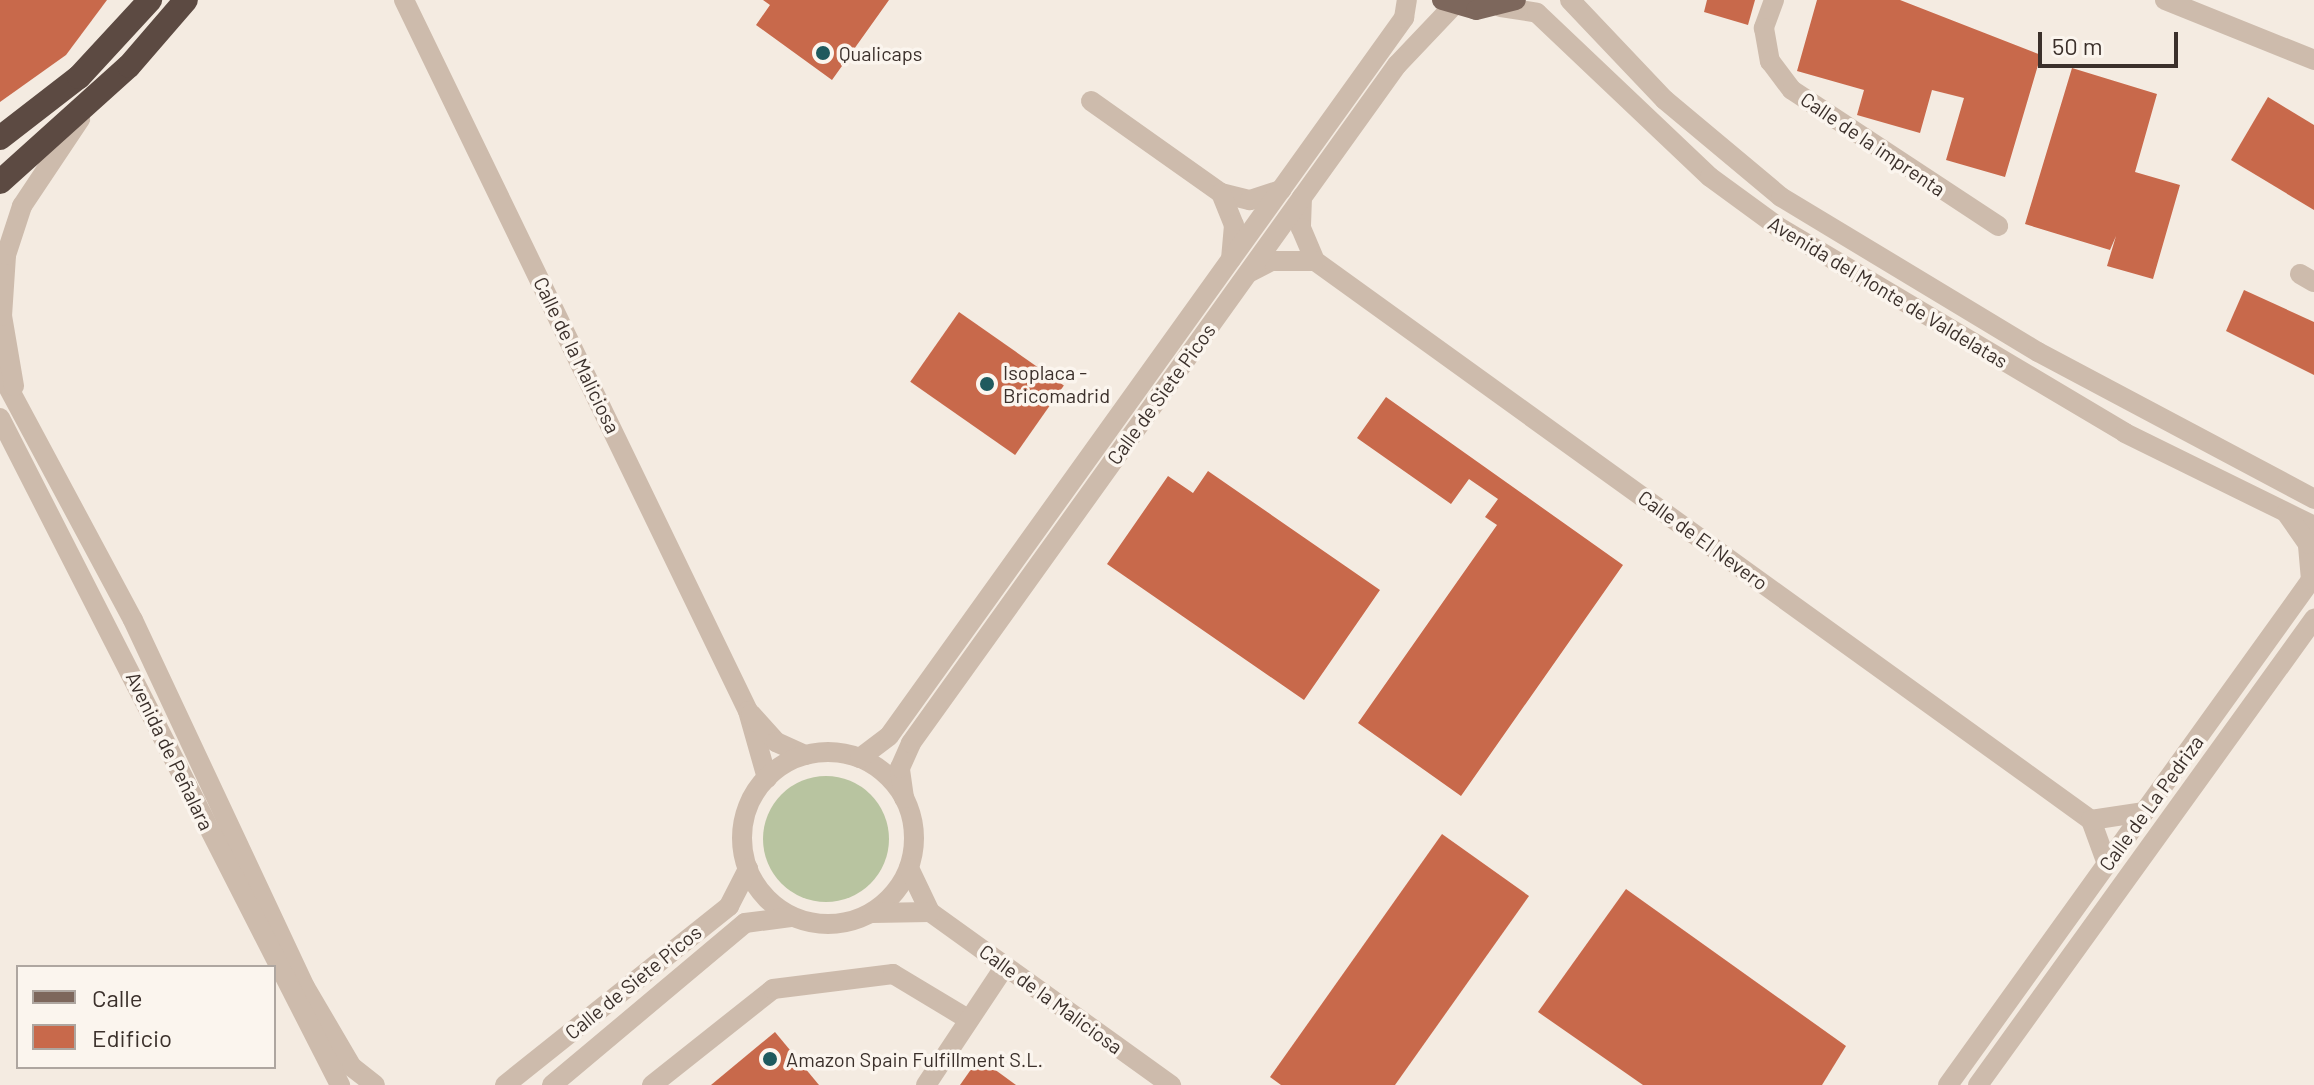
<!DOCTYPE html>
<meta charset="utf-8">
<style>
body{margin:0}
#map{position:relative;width:2314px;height:1085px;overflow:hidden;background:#f4ebe1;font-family:Barlow,sans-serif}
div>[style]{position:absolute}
.green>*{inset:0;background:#b8c4a0}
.round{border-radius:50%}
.building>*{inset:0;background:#c8694b;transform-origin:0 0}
.minor>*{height:20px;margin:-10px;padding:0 10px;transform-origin:10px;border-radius:10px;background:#cdbbac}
.minor>.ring{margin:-10px;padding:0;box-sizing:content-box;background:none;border:20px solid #cdbbac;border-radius:50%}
.major>*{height:20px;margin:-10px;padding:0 10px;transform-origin:10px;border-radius:10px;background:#7d675c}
.highway>*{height:24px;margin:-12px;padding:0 12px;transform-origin:12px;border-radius:12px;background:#5c4a42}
.dots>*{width:22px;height:22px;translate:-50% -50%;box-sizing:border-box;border:4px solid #fbf5ee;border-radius:50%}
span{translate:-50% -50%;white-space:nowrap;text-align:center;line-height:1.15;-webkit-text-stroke:7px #fbf5ee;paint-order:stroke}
.poi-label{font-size:20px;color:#3b302b}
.left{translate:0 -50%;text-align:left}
.street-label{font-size:20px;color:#3b302b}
.legend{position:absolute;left:16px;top:965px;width:260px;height:104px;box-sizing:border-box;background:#fbf5ee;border:2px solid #aea6a0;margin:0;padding:10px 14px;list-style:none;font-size:24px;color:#3b302b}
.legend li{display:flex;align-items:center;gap:16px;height:40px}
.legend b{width:40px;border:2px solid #aea6a0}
.scale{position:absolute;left:2038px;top:32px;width:140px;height:36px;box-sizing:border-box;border:4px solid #3b302b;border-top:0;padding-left:10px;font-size:24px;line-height:28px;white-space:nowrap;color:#3b302b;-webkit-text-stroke:6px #fbf5ee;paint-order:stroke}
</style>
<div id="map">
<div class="green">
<i class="round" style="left:763px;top:776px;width:126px;height:126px"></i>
</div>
<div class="building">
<i style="clip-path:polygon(0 0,107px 0,66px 55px,0 102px)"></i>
<i style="clip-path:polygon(763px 0,889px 0,832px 80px,756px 25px,770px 5px)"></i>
<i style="clip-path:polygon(1707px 0,1755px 0,1748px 25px,1704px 12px)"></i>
<i style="clip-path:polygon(1817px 0,1900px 0,2041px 55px,2005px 177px,1946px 160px,1964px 98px,1932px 90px,1920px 133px,1857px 115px,1864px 90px,1797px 71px)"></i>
<i style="clip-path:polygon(2072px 68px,2157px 94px,2135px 172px,2180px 185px,2153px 279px,2107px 266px,2116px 236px,2110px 250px,2025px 224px)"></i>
<i style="clip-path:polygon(2268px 97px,2314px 125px,2314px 210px,2231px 160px)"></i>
<i style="clip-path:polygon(2244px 290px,2314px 322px,2314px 375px,2226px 331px)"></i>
<i style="left:959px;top:312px;width:128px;height:85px;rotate:35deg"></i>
<i style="clip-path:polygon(1386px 397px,1623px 565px,1461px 796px,1358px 723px,1497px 525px,1485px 517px,1498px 499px,1469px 479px,1451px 504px,1357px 438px)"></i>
<i style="clip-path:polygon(1208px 471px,1380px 590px,1304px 700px,1107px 564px,1168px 476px,1193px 493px)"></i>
<i style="clip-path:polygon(1442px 834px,1529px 896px,1395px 1085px,1281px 1085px,1270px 1077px)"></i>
<i style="clip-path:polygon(1626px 889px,1846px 1046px,1822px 1085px,1643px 1085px,1538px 1012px)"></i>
<i style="clip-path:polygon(775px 1032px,819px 1085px,711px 1085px)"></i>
<i style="clip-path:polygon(979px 1058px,1016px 1085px,960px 1085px)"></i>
</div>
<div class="minor">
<i style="left:404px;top:0;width:790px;rotate:64.18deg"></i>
<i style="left:748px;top:711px;width:70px;rotate:74.2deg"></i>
<i style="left:1570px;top:0;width:138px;rotate:46.5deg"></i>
<i style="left:1665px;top:100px;width:151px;rotate:39.9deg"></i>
<i style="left:1781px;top:197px;width:300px;rotate:31.1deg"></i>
<i style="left:2038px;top:352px;width:313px;rotate:28deg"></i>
<i style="left:1774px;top:0;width:30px;rotate:110deg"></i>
<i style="left:1764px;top:28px;width:34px;rotate:80deg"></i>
<i style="left:1770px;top:61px;width:36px;rotate:53deg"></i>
<i style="left:1792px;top:90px;width:247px;rotate:33.4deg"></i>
<i style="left:2165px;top:0;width:161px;rotate:21.9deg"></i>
<i style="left:1501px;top:7px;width:36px;rotate:9deg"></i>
<i style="left:1537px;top:13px;width:238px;rotate:43.5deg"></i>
<i style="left:1710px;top:177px;width:83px;rotate:36.2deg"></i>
<i style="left:1777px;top:226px;width:405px;rotate:30.7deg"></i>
<i style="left:2125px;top:433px;width:211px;rotate:26.2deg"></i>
<i style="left:1091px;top:101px;width:159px;rotate:35.3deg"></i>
<i style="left:1221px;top:193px;width:30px;rotate:14deg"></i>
<i style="left:1250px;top:200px;width:33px;rotate:-18deg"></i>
<i style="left:1221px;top:193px;width:35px;rotate:68deg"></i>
<i style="left:1234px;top:225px;width:34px;rotate:95deg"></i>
<i style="left:1302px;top:197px;width:31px;rotate:92deg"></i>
<i style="left:1301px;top:228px;width:36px;rotate:67deg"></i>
<i style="left:1315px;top:261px;width:956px;rotate:35.77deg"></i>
<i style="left:2091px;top:820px;width:47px;rotate:70deg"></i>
<i style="left:1250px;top:272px;width:25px;rotate:-27deg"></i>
<i style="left:1272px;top:261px;width:43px"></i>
<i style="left:2300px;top:274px;width:16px;rotate:30deg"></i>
<i style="left:0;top:372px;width:281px;rotate:61.8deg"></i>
<i style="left:133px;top:620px;width:405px;rotate:64.9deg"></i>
<i style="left:305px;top:987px;width:93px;rotate:59.6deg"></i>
<i style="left:352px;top:1067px;width:29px;rotate:38deg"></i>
<i style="left:14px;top:386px;width:71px;rotate:-99.7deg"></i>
<i style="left:2px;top:316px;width:61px;rotate:-86.2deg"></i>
<i style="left:6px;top:255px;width:52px;rotate:-71.9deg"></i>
<i style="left:22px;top:206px;width:105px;rotate:-56.3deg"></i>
<i style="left:0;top:418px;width:749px;rotate:62.99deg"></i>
<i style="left:751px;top:714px;width:38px;rotate:48deg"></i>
<i style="left:776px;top:742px;width:32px;rotate:24deg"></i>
<i class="ring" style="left:742px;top:752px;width:152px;height:152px"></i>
<i style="left:860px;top:758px;width:36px;rotate:-37deg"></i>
<i style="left:889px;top:736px;width:884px;rotate:-54.35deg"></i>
<i style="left:1404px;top:18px;width:18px;rotate:-81deg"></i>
<i style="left:904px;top:798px;width:30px;rotate:-98deg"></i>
<i style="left:900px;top:768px;width:27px;rotate:-66deg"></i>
<i style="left:911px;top:743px;width:834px;rotate:-54.37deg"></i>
<i style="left:1397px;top:65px;width:81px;rotate:-46.5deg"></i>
<i style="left:2091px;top:820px;width:54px;rotate:-8.6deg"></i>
<i style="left:909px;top:868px;width:49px;rotate:64.5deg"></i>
<i style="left:930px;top:912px;width:297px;rotate:35.7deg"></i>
<i style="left:872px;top:913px;width:58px;rotate:-1deg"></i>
<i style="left:505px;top:1085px;width:287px;rotate:-38.6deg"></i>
<i style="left:729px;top:906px;width:42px;rotate:-62.8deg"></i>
<i style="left:552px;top:1085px;width:252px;rotate:-40deg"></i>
<i style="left:745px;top:923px;width:46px;rotate:-7.4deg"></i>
<i style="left:652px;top:1085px;width:154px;rotate:-38.4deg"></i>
<i style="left:773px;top:989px;width:121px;rotate:-7.1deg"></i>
<i style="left:893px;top:974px;width:87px;rotate:31deg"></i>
<i style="left:926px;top:1085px;width:143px;rotate:-56.4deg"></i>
<i style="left:1948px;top:1085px;width:622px;rotate:-54.29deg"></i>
<i style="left:2311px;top:580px;width:36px;rotate:-95deg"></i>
<i style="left:2308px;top:544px;width:38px;rotate:-125deg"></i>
<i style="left:1978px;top:1085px;width:575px;rotate:-54.21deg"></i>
</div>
<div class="major">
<i style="left:1442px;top:0;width:35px;rotate:16deg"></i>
<i style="left:1476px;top:10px;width:41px;rotate:-14deg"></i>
</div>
<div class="highway">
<i style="left:0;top:138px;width:100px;rotate:-37.7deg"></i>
<i style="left:79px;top:77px;width:105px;rotate:-47.3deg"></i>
<i style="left:0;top:182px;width:173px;rotate:-42deg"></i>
<i style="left:129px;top:66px;width:87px;rotate:-49.2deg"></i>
</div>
<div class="dots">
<i style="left:823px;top:53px;background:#1f5a5e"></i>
<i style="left:987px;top:384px;background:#1f5a5e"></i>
<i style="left:770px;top:1059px;background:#1f5a5e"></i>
</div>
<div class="poi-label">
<span class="left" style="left:839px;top:53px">Qualicaps</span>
<span class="left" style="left:1003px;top:384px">Isoplaca -<br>Bricomadrid</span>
<span class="left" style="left:786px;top:1059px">Amazon Spain Fulfillment S.L.</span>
</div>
<div class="street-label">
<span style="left:1873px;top:144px;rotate:34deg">Calle de la imprenta</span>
<span style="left:1888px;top:292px;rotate:31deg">Avenida del Monte de Valdelatas</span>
<span style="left:577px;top:355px;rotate:64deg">Calle de la Maliciosa</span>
<span style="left:1161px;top:394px;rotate:-54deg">Calle de Siete Picos</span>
<span style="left:1703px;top:540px;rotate:36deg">Calle de El Nevero</span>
<span style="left:170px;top:751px;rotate:64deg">Avenida de Peñalara</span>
<span style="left:2151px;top:803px;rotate:-54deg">Calle de La Pedriza</span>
<span style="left:633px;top:982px;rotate:-39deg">Calle de Siete Picos</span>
<span style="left:1051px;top:999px;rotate:36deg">Calle de la Maliciosa</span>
</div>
<ul class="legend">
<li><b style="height:10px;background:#7d675c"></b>Calle</li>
<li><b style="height:22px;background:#c8694b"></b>Edificio</li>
</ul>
<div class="scale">50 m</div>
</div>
